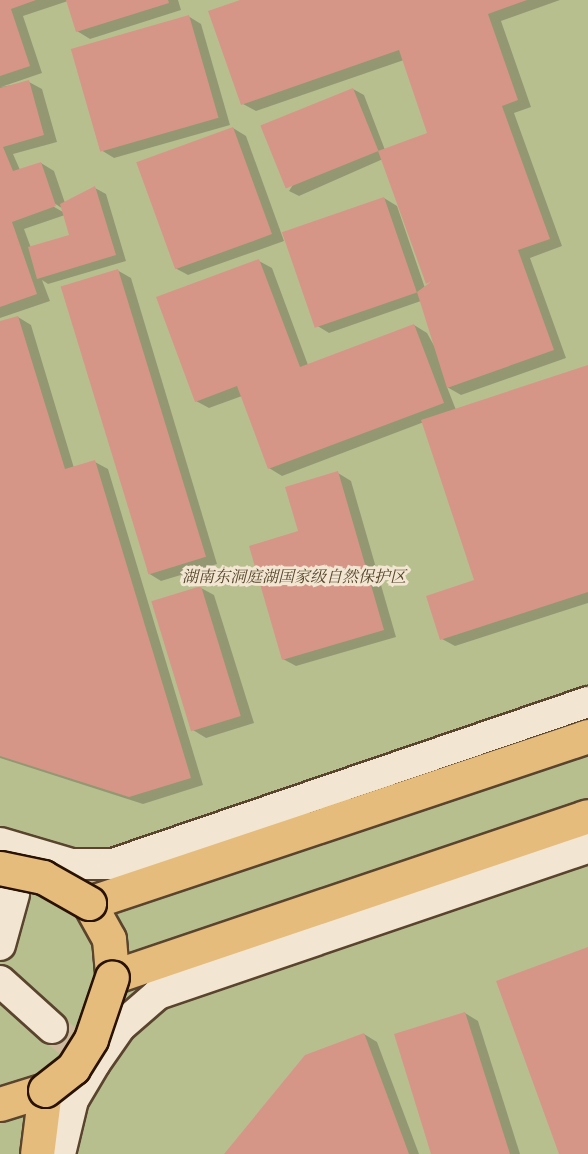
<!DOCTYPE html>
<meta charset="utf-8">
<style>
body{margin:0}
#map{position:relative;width:588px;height:1154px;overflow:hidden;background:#ebd9ba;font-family:"IM FELL Great Primer","Noto Serif SC",serif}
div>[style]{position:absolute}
.green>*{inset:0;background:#b8bf8f;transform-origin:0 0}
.shadow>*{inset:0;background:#0003}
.building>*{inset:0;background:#d59687;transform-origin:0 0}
.minor-tunnel>*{height:30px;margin-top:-15px;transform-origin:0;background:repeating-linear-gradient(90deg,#cebb9e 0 30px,transparent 0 45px)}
.roads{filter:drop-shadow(2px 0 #5a442e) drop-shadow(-2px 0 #5a442e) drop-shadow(0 2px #5a442e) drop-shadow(0 -2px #5a442e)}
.minor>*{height:30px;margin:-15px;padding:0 15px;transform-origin:15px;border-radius:15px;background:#f2e6d2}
.major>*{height:33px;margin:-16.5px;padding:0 16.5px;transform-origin:16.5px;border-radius:16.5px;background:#e6bc7d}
.bridges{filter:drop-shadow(2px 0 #2a1200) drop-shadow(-2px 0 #2a1200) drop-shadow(0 2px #2a1200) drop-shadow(0 -2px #2a1200)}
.major-bridge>*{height:33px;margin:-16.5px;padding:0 16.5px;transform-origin:16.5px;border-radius:16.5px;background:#e6bc7d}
span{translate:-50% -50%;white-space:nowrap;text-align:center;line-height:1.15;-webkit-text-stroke:6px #f2e6d2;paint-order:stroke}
.park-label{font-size:16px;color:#55462b;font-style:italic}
</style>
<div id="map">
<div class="green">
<i style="left:0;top:0;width:588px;height:1154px"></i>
</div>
<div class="shadow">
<i style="clip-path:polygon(evenodd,0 0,178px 0,181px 10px,90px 39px,77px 31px,68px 1px,23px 16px,42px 73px,1px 87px,29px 82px,42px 89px,57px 142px,13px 154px,20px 170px,41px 163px,54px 171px,65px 203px,95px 188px,106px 194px,126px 261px,48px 284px,42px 280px,50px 301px,0 318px,0 0,51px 201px,63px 209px,63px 212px,49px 204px,51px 201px,0 0,65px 215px,71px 236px,31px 248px,24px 229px,65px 215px)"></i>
<i style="clip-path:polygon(244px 0,560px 0,501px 21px,531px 107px,514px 113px,562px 246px,530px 258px,566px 358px,461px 395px,447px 387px,456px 410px,588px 367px,588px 603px,455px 646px,442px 639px,476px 581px,424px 422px,282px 476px,269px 468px,242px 396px,209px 408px,196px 401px,259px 261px,272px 268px,308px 365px,414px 325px,427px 333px,437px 351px,421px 301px,329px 333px,316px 325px,384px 198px,397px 206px,425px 288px,432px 283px,383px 159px,299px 196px,289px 191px,353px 89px,364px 95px,385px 150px,429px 134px,404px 60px,256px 111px,243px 104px)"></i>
<i style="clip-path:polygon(188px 16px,201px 24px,230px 125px,114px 158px,101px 150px)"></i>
<i style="clip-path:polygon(233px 128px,246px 136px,284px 241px,188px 275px,175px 268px)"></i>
<i style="clip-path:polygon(117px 270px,131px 278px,217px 564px,161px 581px,148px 573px)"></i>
<i style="clip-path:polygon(18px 317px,31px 325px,74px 468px,95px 462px,108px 469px,203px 785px,143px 804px,0 758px,0 323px)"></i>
<i style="clip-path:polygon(338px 473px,351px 481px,396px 637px,296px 666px,283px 659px,300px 532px)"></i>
<i style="clip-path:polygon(201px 588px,214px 595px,254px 723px,206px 738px,193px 730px)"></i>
<i style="clip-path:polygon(465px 1013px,478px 1021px,520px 1154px,433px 1154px)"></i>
<i style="clip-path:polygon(364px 1034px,377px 1042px,419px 1154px,226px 1154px)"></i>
</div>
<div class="building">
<i style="clip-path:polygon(0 0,36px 0,11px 9px,30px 66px,0 76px)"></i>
<i style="clip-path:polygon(66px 0,168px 0,169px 3px,76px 32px)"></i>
<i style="clip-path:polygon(240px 0,527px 0,488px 14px,518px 100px,502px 106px,550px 239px,518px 250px,554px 350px,447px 388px,417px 292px,432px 281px,426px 284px,378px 151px,427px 133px,399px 50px,241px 105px,208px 11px)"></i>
<i style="left:189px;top:15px;width:107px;height:123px;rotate:74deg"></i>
<i style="clip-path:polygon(29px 80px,44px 135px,3px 147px,13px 171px,41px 162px,56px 206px,12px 222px,37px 294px,0 307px,0 88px)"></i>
<i style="left:353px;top:88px;width:68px;height:100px;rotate:68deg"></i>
<i style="left:233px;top:127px;width:114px;height:103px;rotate:70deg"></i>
<i style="clip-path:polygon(95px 186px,116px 255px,37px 279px,28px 247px,69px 235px,60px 204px)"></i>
<i style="left:384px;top:197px;width:101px;height:108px;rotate:71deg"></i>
<i style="clip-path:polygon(259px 259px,300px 367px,414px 324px,444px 403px,268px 469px,237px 386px,195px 402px,156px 297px)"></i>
<i style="left:118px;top:269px;width:301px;height:60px;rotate:73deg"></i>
<i style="clip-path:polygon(18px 316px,65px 469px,95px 460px,191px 778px,129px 797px,0 756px,0 321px)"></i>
<i style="clip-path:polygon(588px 365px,588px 592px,440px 640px,426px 596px,474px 580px,421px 420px)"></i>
<i style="clip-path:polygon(338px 471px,384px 630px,282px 660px,249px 546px,298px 531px,285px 487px)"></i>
<i style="left:201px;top:586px;width:136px;height:52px;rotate:73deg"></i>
<i style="clip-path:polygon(588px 947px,588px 1154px,559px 1154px,496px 981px)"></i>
<i style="clip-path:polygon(465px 1012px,510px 1154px,431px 1154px,394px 1034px)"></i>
<i style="clip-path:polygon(364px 1033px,409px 1154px,224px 1154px,305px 1055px)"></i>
</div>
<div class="minor-tunnel">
<i style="left:52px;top:1028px;width:55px;rotate:39.1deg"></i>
</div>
<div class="roads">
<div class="minor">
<i style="left:0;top:843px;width:75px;rotate:16.3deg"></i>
<i style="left:72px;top:864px;width:41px"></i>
<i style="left:113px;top:864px;width:502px;rotate:-18.83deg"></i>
<i style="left:0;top:945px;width:53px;rotate:-74.6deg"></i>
<i style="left:0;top:981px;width:70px;rotate:42.1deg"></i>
<i style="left:60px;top:1154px;width:56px;rotate:-76.5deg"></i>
<i style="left:73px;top:1100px;width:43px;rotate:-59.3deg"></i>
<i style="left:95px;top:1063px;width:44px;rotate:-55.2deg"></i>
<i style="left:120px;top:1027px;width:50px;rotate:-41deg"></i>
<i style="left:158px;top:994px;width:454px;rotate:-18.8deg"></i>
</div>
<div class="major">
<i style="left:588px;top:736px;width:526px;rotate:161.5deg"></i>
<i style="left:89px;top:903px;width:41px;rotate:60.9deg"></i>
<i style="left:109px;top:939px;width:38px;rotate:85deg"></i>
<i style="left:112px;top:977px;width:502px;rotate:-18.69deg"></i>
<i style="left:0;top:1104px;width:47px;rotate:-17.3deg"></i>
<i style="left:45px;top:1090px;width:64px;rotate:97.1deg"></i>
</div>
</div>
<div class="bridges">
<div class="major-bridge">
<i style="left:0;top:868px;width:44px;rotate:11.8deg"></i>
<i style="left:43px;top:877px;width:53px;rotate:29.5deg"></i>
<i style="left:45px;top:1090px;width:36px;rotate:-38deg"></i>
<i style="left:73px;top:1068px;width:34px;rotate:-58deg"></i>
<i style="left:91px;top:1039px;width:65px;rotate:-71.3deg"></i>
</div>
</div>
<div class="park-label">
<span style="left:294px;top:577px">湖南东洞庭湖国家级自然保护区</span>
</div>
</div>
